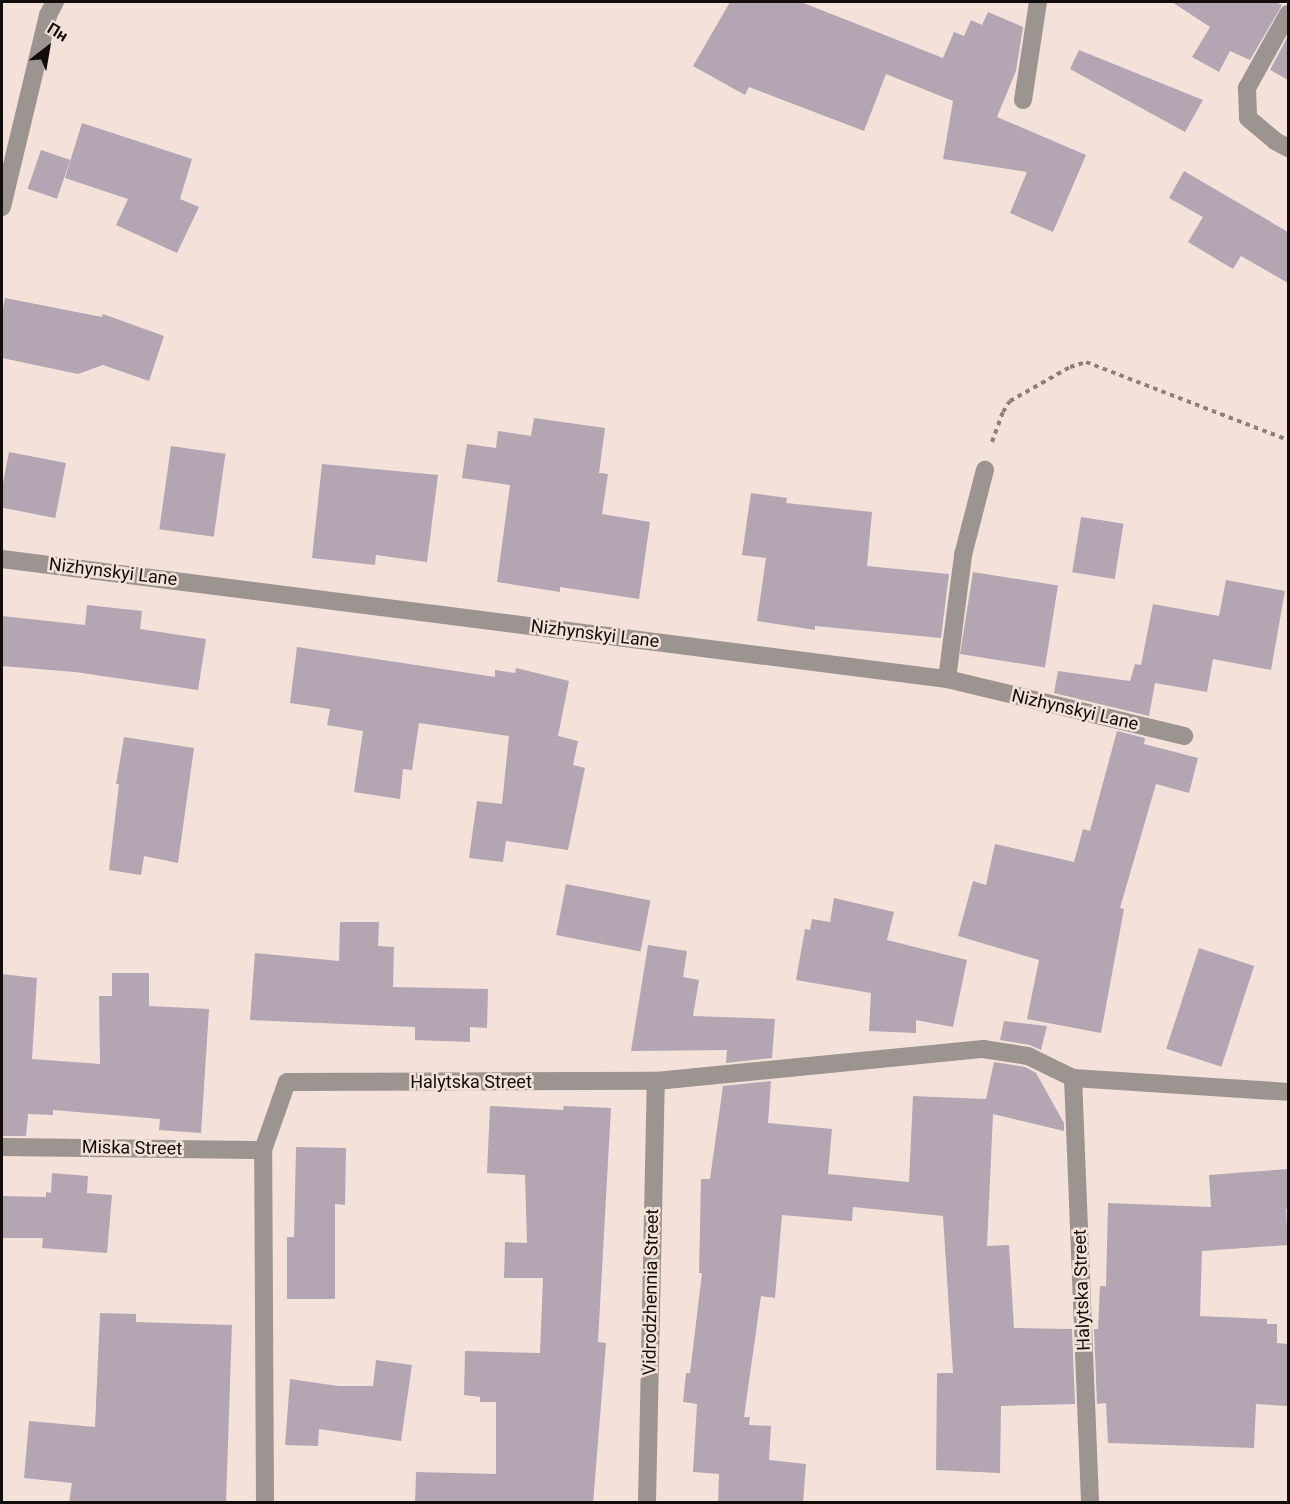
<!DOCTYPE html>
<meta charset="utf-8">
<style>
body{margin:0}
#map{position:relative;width:1290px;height:1504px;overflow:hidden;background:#f3e1da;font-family:Roboto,sans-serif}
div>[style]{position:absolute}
.building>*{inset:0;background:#b3a6b2;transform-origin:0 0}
.path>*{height:4px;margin-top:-2px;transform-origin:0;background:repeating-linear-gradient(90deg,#8b7f7a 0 4.5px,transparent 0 9px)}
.lane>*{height:18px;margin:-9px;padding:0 9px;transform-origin:9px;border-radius:9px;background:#9b9490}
.street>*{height:18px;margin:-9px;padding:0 9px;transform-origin:9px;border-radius:9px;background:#9b9490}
span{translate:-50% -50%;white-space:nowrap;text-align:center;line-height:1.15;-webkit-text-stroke:5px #f3e1da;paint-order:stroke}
.street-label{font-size:18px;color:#120d0a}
.frame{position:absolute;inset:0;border:3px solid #120d0a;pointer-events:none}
.north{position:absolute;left:18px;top:18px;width:60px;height:60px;-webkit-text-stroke:4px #f3e1da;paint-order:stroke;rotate:31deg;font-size:16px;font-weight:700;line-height:24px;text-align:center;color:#120d0a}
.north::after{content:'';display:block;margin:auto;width:21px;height:27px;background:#120d0a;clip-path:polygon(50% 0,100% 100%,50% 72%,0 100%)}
</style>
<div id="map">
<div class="building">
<i style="clip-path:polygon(730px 2px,801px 2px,943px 58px,954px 32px,964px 36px,971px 20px,982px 25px,988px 12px,1023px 27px,1016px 71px,997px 117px,1086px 155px,1053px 232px,1010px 213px,1027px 172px,943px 159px,953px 101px,886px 74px,864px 131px,749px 87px,745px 95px,693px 66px)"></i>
<i style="clip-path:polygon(1172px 2px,1275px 2px,1282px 5px,1250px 60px,1230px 51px,1219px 72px,1192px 57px,1210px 27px)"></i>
<i style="clip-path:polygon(1288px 36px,1288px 80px,1270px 70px)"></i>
<i style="clip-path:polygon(1079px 50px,1203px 100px,1185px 132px,1070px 69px)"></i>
<i style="clip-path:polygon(82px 123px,192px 159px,180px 199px,199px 207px,177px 253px,116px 225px,128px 199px,65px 178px)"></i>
<i style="left:41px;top:150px;width:31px;height:41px;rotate:19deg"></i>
<i style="clip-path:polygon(1184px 171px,1288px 232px,1288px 283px,1241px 256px,1233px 269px,1188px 242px,1203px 217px,1169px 198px)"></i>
<i style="clip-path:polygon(5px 298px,102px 317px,103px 314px,164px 336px,149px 381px,103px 365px,78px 374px,2px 358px,2px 314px)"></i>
<i style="clip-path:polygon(534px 418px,605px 428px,599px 473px,608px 474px,602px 514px,650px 522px,639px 599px,560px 587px,560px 592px,497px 582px,510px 485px,462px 478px,467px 444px,496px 448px,498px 431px,531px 436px)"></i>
<i style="left:171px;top:446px;width:55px;height:84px;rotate:8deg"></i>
<i style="left:9px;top:452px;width:58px;height:56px;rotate:11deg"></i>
<i style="clip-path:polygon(322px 464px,438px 475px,427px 562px,376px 555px,375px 565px,312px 558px)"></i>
<i style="clip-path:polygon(751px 493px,787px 498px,786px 503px,872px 512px,867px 566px,949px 574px,941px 638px,815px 626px,815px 630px,757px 621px,766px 558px,742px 555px)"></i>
<i style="left:1081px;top:517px;width:43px;height:56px;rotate:9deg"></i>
<i style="left:973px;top:572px;width:86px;height:83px;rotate:9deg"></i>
<i style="clip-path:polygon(1226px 580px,1285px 591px,1271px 670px,1213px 659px,1207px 692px,1155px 683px,1149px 716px,1054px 693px,1058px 671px,1130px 681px,1135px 664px,1141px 665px,1153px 604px,1219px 616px)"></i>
<i style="clip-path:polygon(87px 605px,142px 611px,140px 629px,206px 639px,198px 690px,75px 672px,2px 666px,2px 616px,85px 625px)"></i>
<i style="clip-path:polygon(297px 647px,495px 677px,495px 670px,515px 673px,516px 668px,569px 681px,558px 736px,578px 741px,573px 765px,585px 768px,568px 850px,506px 841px,503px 862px,469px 858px,477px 801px,502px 804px,509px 736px,419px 723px,412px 770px,403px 769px,400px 799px,354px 792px,363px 731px,327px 725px,330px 709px,290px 703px)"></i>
<i style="clip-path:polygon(1117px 731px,1145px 738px,1144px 744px,1198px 758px,1189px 793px,1156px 784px,1120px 908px,1124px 909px,1101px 1033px,1027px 1019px,1039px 960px,958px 936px,973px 881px,986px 885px,995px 844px,1074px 862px,1083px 829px,1090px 831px)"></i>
<i style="clip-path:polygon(124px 737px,194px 748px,178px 863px,144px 856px,141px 875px,109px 870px,119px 784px,116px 784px)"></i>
<i style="left:566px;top:884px;width:86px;height:52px;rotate:11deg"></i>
<i style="clip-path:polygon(834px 898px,894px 912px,887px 940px,967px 960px,953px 1027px,916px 1020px,916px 1033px,869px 1031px,871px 993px,796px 980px,805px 929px,810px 930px,812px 919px,830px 922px)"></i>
<i style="clip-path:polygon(340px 922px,379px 922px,378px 946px,394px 947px,393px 987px,488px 989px,487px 1028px,470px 1027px,470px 1042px,415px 1040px,415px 1027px,250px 1020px,255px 953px,339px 961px)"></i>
<i style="clip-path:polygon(648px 945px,687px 951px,683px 977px,699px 980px,693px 1016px,775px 1019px,772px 1058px,726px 1063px,727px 1050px,631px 1051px)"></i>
<i style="left:1199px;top:948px;width:58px;height:106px;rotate:18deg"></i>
<i style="clip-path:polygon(112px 973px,149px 973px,149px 1006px,209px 1009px,201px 1133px,159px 1130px,160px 1119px,53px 1110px,53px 1115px,28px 1114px,26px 1136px,2px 1136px,2px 974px,37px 978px,32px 1059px,100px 1064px,99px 996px,112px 996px)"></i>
<i style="clip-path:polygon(1004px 1021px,1047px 1026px,1041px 1050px,1030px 1045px,1000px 1040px)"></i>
<i style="clip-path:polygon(994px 1062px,1025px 1067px,1036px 1073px,1064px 1123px,1064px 1131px,993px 1114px,987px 1246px,1009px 1245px,1014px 1328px,1072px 1329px,1075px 1404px,1001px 1406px,1000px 1473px,936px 1470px,937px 1373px,953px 1373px,943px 1216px,853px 1207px,852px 1221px,782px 1215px,775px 1298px,761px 1296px,744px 1417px,750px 1417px,749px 1425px,771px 1426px,769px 1460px,806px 1464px,803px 1503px,718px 1503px,719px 1474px,693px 1472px,697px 1404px,683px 1402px,686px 1373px,690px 1373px,702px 1273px,699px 1273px,701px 1179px,710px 1179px,723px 1086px,771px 1081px,768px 1123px,832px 1129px,828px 1174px,909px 1182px,913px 1096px,986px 1099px)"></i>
<i style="clip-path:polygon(490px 1106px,563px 1110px,564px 1106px,611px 1108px,598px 1342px,606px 1343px,593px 1503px,415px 1503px,416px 1472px,496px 1474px,496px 1402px,480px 1402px,480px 1397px,464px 1395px,465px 1351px,540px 1353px,543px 1278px,504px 1278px,505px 1242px,527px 1243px,525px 1175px,487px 1173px)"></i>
<i style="clip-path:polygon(296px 1147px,346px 1148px,345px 1205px,335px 1204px,335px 1299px,287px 1299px,287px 1237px,294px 1237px)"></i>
<i style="clip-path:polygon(1288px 1169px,1288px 1209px,1286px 1209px,1288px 1245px,1202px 1251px,1200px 1316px,1267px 1319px,1267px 1324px,1277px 1324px,1277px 1343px,1288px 1344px,1288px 1406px,1256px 1404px,1254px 1448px,1108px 1443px,1106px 1403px,1097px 1404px,1094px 1329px,1098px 1329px,1100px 1286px,1106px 1286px,1108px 1203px,1211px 1207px,1209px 1175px)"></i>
<i style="clip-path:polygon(52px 1173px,88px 1176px,87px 1193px,112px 1195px,107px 1253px,42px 1248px,43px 1238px,2px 1238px,2px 1196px,46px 1197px,46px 1192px,51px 1193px)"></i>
<i style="clip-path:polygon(100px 1313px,136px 1314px,136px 1322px,232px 1325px,226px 1503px,69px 1503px,72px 1483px,24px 1478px,29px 1421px,95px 1427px)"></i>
<i style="clip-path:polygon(376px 1360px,412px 1365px,401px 1441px,319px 1429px,318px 1446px,285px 1445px,290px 1379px,338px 1386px,373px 1386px)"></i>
</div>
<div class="path">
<i style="left:992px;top:442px;width:32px;rotate:-70deg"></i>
<i style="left:1003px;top:412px;width:13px;rotate:-58deg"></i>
<i style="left:1010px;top:401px;width:69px;rotate:-29.5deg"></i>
<i style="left:1070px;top:367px;width:17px;rotate:-17deg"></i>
<i style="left:1086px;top:362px;width:217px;rotate:21.1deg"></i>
</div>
<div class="lane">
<i style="left:1023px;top:100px;width:99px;rotate:-81.3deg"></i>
<i style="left:947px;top:679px;width:125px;rotate:-82.6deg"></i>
<i style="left:963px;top:555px;width:88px;rotate:-75.5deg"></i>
</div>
<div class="street">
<i style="left:1288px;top:14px;width:85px;rotate:119deg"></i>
<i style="left:1247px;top:88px;width:30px;rotate:88deg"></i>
<i style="left:1248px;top:118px;width:35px;rotate:40deg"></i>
<i style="left:1275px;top:141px;width:15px;rotate:28deg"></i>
<i style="left:2px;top:207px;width:197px;rotate:-76.5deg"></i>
<i style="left:48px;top:15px;width:15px;rotate:-62deg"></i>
<i style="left:2px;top:559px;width:953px;rotate:7.24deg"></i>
<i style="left:947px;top:679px;width:244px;rotate:13.5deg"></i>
<i style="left:1073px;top:1078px;width:424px;rotate:87.7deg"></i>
<i style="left:2px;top:1147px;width:261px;rotate:0.7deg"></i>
<i style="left:265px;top:1502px;width:352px;rotate:-90.3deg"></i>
<i style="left:263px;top:1150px;width:72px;rotate:-70.6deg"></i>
<i style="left:287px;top:1082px;width:369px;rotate:-0.2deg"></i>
<i style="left:656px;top:1081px;width:329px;rotate:-5.6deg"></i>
<i style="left:983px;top:1049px;width:46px;rotate:8.8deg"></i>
<i style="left:1028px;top:1056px;width:50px;rotate:26.1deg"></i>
<i style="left:1073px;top:1078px;width:215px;rotate:3.7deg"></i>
<i style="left:647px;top:1502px;width:421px;rotate:-88.8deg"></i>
</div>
<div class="street-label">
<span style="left:113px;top:572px;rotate:7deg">Nizhynskyi Lane</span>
<span style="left:595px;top:634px;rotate:7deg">Nizhynskyi Lane</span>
<span style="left:1075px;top:710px;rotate:13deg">Nizhynskyi Lane</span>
<span style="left:471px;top:1082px">Halytska Street</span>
<span style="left:132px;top:1148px;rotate:1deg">Miska Street</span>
<span style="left:1082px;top:1290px;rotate:-92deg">Halytska Street</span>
<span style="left:651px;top:1292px;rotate:-89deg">Vidrodzhennia Street</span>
</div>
<div class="frame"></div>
<div class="north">Пн</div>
</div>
